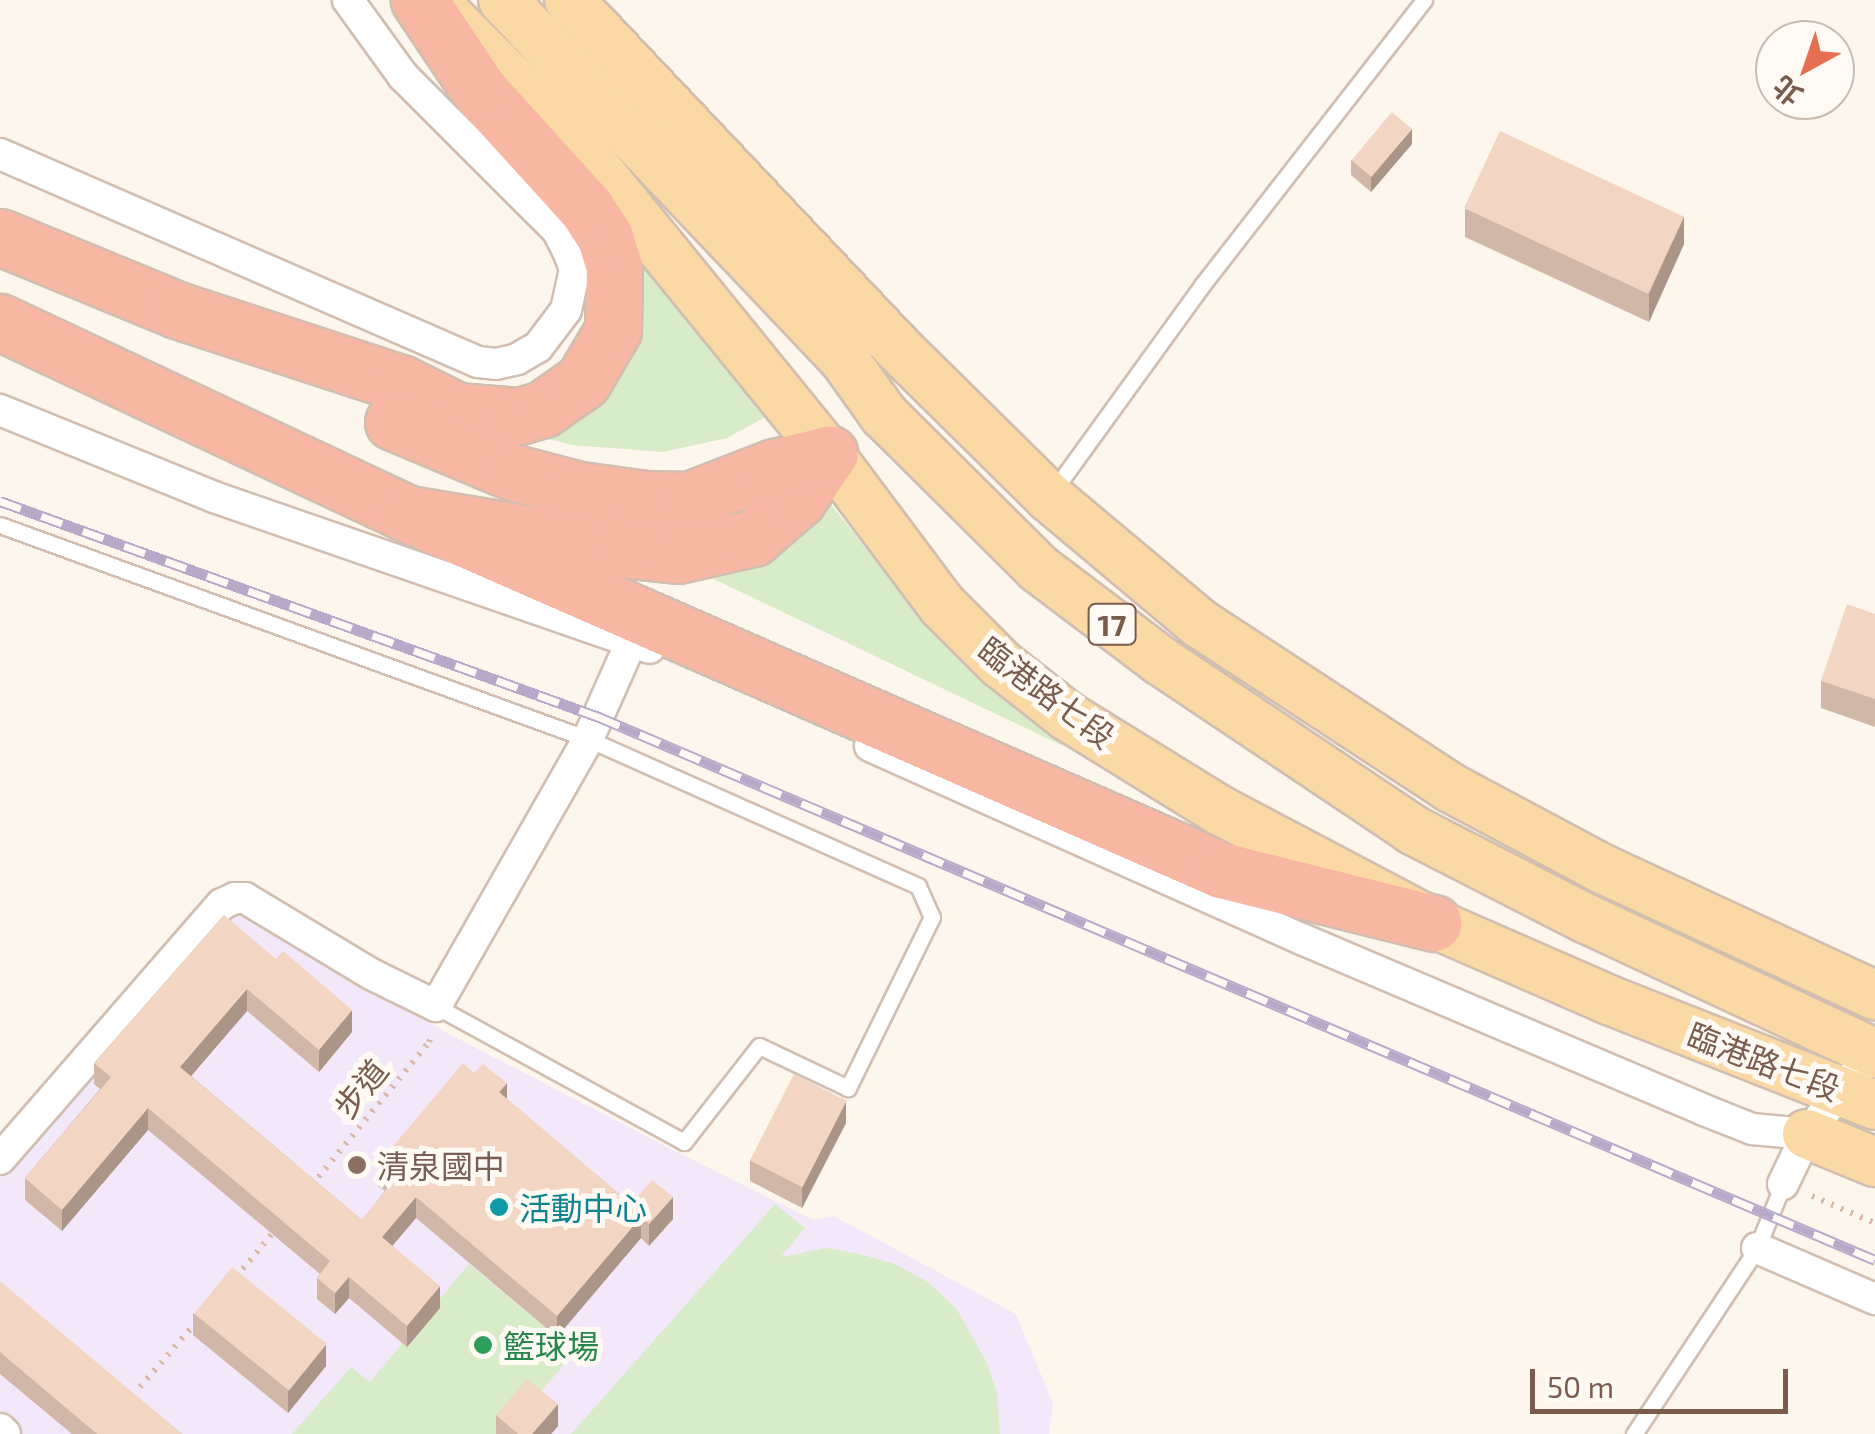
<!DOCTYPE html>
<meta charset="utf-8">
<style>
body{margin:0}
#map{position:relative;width:1875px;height:1434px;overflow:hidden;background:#fdf6ec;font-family:"Exo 2","Noto Sans TC",sans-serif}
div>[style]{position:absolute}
.education>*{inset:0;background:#f3e8fa}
.green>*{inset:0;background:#d8ecc9}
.path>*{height:6px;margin-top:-3px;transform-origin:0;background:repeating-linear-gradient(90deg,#d9b8a5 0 2.5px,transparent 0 10.5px)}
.roads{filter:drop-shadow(2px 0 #d1beb0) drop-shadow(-2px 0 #d1beb0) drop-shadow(0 2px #d1beb0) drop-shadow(0 -2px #d1beb0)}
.lane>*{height:15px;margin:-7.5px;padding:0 7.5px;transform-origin:7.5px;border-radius:7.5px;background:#fff}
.street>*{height:30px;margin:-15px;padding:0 15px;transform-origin:15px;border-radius:15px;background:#fff}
.primary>*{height:48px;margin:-24px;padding:0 24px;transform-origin:24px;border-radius:24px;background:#fbd9a5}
.highway>*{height:55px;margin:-27.5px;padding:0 27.5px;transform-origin:27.5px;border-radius:27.5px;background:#f7b7a3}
.rail>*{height:11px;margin-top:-5.5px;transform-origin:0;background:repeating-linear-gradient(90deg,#fffaf3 0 22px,#b9a8c9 0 44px);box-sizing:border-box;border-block:2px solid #b9a8c9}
.wall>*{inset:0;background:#d1b7a8}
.shaded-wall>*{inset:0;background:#aa9588}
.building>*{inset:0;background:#f3d5c3;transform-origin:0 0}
.dots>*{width:28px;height:28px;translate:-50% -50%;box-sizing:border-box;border:5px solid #fffaf3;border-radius:50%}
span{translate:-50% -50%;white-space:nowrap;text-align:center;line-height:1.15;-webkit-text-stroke:10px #fffaf3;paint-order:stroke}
.shield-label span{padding:2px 8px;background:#fffaf3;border:2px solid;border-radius:8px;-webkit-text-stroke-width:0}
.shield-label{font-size:30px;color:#7a5c4d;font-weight:700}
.street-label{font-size:32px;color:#7a5c4d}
.education-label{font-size:32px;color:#785e54}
.left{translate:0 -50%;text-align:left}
.culture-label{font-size:32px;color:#0d838f}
.leisure-label{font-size:32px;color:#27864d}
.north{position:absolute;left:1755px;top:20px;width:100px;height:100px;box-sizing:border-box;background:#fffaf3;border:2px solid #cabbb1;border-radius:50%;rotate:220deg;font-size:28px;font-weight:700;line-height:40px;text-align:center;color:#7a5c4d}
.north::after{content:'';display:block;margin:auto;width:35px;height:45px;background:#e76f51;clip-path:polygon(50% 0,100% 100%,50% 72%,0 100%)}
.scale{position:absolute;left:1530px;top:1369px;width:258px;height:45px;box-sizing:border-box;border:5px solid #7a5c4d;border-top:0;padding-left:12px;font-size:30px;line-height:35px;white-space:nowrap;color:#7a5c4d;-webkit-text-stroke:8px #fffaf3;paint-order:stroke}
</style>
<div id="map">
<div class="education">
<i style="clip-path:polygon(232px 911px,260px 920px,445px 1032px,677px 1152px,813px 1220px,834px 1216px,1016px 1314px,1053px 1404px,1049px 1434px,16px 1434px,0 1421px,0 1178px)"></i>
</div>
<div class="green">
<i style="clip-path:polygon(612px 211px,771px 414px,727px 438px,663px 452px,572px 445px,495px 425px,565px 410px)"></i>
<i style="clip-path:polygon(831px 505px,907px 598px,979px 673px,1065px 747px,693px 569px,765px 548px)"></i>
<i style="clip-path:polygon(775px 1204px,805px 1228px,781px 1257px,826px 1248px,860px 1254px,895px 1264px,928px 1282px,956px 1308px,987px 1363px,997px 1393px,1000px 1434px,571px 1434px)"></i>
<i style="clip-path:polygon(469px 1264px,575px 1352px,504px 1434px,292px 1434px,351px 1367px,370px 1382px)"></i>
</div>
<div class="path">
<i style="left:312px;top:1185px;width:185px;rotate:-50.7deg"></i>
<i style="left:429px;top:1042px;width:7px;rotate:-74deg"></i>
<i style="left:1812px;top:1196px;width:69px;rotate:23.2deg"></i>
<i style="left:236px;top:1277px;width:56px;rotate:-50.1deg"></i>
<i style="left:140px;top:1387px;width:89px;rotate:-49.1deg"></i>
</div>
<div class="roads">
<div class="lane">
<i style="left:1051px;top:494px;width:259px;rotate:-54.1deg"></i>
<i style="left:1203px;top:284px;width:360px;rotate:-52.1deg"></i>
<i style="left:0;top:525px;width:626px;rotate:20deg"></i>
<i style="left:588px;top:739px;width:361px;rotate:24deg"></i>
<i style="left:918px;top:886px;width:34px;rotate:66deg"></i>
<i style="left:932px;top:917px;width:191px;rotate:116.2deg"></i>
<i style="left:848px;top:1088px;width:98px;rotate:-154.7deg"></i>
<i style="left:759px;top:1046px;width:122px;rotate:128deg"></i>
<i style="left:684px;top:1142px;width:283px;rotate:-151.3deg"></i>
<i style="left:1634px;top:1434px;width:223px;rotate:-56.5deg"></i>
<i style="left:1757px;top:1248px;width:69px;rotate:-67.9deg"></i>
</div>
<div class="street">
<i style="left:0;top:154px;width:521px;rotate:23.52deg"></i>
<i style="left:478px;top:362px;width:18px;rotate:6deg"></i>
<i style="left:496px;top:364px;width:22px;rotate:-13deg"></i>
<i style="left:517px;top:359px;width:24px;rotate:-30deg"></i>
<i style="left:538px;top:347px;width:46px;rotate:-52.9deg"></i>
<i style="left:566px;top:310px;width:42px;rotate:-77.6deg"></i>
<i style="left:575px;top:269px;width:19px;rotate:-111deg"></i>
<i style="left:568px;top:251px;width:22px;rotate:-117deg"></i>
<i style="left:558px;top:231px;width:219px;rotate:-135deg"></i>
<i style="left:403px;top:76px;width:94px;rotate:-125.9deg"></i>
<i style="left:0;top:410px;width:231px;rotate:22.1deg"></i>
<i style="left:214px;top:497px;width:461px;rotate:19.1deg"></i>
<i style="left:870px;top:746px;width:475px;rotate:24.1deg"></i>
<i style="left:1304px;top:940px;width:435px;rotate:23deg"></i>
<i style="left:1704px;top:1110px;width:52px;rotate:21.6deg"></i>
<i style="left:1752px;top:1129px;width:55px;rotate:5.2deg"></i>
<i style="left:0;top:1159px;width:338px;rotate:-49deg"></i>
<i style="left:222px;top:904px;width:14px;rotate:-25deg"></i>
<i style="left:235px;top:898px;width:10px"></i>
<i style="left:245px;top:898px;width:147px;rotate:31.1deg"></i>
<i style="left:371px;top:974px;width:72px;rotate:26.2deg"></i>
<i style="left:436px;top:1006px;width:307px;rotate:-60.3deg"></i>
<i style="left:588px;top:739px;width:108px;rotate:-66deg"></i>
<i style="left:1783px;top:1184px;width:55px;rotate:-64.4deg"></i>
<i style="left:1807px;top:1134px;width:105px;rotate:-51.6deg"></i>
<i style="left:1757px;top:1248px;width:129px;rotate:23.4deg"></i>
<i style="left:0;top:1429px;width:7px;rotate:45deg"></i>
</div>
<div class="primary">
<i style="left:503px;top:0;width:495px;rotate:46.5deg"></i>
<i style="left:844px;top:359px;width:69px;rotate:54.5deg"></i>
<i style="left:884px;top:415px;width:217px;rotate:44.8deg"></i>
<i style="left:1038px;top:568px;width:154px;rotate:37.1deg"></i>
<i style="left:1161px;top:661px;width:303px;rotate:33.8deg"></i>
<i style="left:1413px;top:830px;width:195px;rotate:27.1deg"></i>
<i style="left:1587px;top:919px;width:318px;rotate:25deg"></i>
<i style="left:569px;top:0;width:477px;rotate:46.6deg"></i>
<i style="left:897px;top:347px;width:214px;rotate:44.6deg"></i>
<i style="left:1049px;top:497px;width:196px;rotate:40deg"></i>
<i style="left:1199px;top:623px;width:301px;rotate:33.2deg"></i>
<i style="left:1451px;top:788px;width:172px;rotate:28.1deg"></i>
<i style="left:1603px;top:869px;width:300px;rotate:24.9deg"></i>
<i style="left:448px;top:16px;width:179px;rotate:44.8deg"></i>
<i style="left:575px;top:142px;width:402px;rotate:50.9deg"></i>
<i style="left:829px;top:454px;width:189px;rotate:53.2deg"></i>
<i style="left:942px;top:605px;width:83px;rotate:45deg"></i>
<i style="left:1001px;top:664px;width:84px;rotate:38.2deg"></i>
<i style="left:1067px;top:716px;width:181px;rotate:31.7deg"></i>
<i style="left:1221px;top:811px;width:240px;rotate:27.8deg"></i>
<i style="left:1433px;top:923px;width:192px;rotate:23.6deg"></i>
<i style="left:1609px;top:1000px;width:286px;rotate:21.5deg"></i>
<i style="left:1807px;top:1134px;width:74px;rotate:22.4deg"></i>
</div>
<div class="highway">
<i style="left:0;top:237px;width:191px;rotate:22.4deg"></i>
<i style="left:177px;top:310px;width:236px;rotate:18.1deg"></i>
<i style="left:401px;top:383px;width:63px;rotate:26.6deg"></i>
<i style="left:457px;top:411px;width:62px;rotate:4.6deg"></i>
<i style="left:519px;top:416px;width:25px;rotate:-16deg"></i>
<i style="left:543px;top:409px;width:49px;rotate:-35deg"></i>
<i style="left:583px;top:381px;width:59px;rotate:-59.5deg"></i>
<i style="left:613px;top:330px;width:63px;rotate:-89.1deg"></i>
<i style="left:614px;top:267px;width:31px;rotate:-107deg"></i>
<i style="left:605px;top:237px;width:33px;rotate:-123deg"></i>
<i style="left:587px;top:209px;width:159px;rotate:-132.2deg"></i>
<i style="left:480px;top:91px;width:110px;rotate:-123.8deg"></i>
<i style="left:0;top:322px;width:451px;rotate:25.2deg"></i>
<i style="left:408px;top:514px;width:214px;rotate:9.4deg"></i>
<i style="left:619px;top:549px;width:59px;rotate:5.8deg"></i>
<i style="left:678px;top:555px;width:77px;rotate:-12.8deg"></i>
<i style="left:753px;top:538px;width:60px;rotate:-40.9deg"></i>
<i style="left:798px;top:499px;width:55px;rotate:-55.4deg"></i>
<i style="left:393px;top:422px;width:132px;rotate:22.7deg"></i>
<i style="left:515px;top:473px;width:67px;rotate:14.7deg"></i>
<i style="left:580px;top:490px;width:67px;rotate:7.8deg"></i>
<i style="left:646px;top:499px;width:43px;rotate:1.3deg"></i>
<i style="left:689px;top:500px;width:91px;rotate:-21.2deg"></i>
<i style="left:774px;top:467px;width:57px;rotate:-13.3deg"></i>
<i style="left:408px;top:514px;width:888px;rotate:23.65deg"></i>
<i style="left:1221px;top:870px;width:219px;rotate:14deg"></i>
</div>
</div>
<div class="rail">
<i style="left:0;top:501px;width:637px;rotate:19.83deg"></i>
<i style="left:599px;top:717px;width:1387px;rotate:23.05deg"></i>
</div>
<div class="wall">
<i style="clip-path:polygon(1412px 144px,1371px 192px,1351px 175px,1351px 160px)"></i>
<i style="clip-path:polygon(1465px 209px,1684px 244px,1649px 322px,1465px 237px)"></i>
<i style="clip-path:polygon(1875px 614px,1875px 727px,1821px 708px,1821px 681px)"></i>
<i style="clip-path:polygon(224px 915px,352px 1032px,319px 1072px,247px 1011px,191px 1076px,362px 1220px,385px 1191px,378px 1186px,378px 1164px,507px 1099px,631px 1204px,673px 1219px,649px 1246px,641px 1238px,557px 1337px,416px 1218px,392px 1246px,440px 1308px,407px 1347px,349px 1298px,335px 1314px,317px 1299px,317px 1278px,320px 1274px,148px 1130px,62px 1231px,25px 1200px,25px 1178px,100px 1089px,94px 1084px,94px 1063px)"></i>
<i style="clip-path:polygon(846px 1123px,802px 1208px,750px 1181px,750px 1160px)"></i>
<i style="clip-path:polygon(0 1283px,182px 1434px,72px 1434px,0 1374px)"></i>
<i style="clip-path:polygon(193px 1313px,326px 1366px,288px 1413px,193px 1335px)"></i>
<i style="clip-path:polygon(496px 1415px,558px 1426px,551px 1434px,496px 1434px)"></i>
</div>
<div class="shaded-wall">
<i style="clip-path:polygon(1412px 129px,1412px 144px,1371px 192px,1371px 177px)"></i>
<i style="clip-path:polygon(1684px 216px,1684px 244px,1649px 322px,1649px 294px)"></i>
<i style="clip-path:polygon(247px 989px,247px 1011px,180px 1089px,180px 1067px)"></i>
<i style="clip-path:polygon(352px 1010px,352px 1032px,319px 1072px,319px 1050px)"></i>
<i style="clip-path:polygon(507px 1083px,507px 1104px,499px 1092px)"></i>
<i style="clip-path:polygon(846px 1101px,846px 1123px,802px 1208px,802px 1186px)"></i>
<i style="clip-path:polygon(148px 1108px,148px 1130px,62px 1231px,62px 1210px)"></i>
<i style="clip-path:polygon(416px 1197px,416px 1218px,382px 1258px,382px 1237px)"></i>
<i style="clip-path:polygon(673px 1197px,673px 1219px,649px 1246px,649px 1224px)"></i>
<i style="clip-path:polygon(641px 1217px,641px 1238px,557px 1337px,557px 1316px)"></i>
<i style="clip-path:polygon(349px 1277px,349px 1298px,335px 1314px,335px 1293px)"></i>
<i style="clip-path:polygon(440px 1286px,440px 1308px,407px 1347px,407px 1326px)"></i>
<i style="clip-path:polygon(326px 1344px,326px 1366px,288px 1413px,288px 1391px)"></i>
<i style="clip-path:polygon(558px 1404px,558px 1426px,551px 1434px,532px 1434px)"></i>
</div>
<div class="building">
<i style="left:1392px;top:112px;width:26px;height:63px;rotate:40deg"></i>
<i style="left:1500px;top:131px;width:203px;height:85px;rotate:25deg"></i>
<i style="clip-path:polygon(1847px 604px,1875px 614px,1875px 699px,1821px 681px)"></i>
<i style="clip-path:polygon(224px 915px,276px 959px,283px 951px,352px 1010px,319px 1050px,247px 989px,180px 1067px,362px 1220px,395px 1178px,378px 1164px,463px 1063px,474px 1073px,483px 1064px,507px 1083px,499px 1092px,631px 1204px,652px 1180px,673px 1197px,649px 1224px,641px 1217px,557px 1316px,416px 1197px,382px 1237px,440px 1286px,407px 1326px,349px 1277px,335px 1293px,317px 1278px,330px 1261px,148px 1108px,62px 1210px,25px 1178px,111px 1077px,94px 1063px)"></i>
<i style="left:794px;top:1074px;width:59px;height:97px;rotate:27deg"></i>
<i style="left:232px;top:1267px;width:122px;height:60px;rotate:39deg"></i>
<i style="clip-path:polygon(1px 1282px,182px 1434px,97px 1434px,0 1352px,0 1283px)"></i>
<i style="clip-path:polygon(527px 1379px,558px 1404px,532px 1434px,518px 1434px,496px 1415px)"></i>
</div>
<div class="dots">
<i style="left:357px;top:1165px;background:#8d6e63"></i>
<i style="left:499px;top:1207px;background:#0f9aa8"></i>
<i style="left:483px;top:1345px;background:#2e9e5b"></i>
</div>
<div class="shield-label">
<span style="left:1112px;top:624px">17</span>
</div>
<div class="street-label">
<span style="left:1047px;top:692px;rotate:37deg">臨港路七段</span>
<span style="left:1764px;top:1061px;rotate:21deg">臨港路七段</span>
<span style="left:360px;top:1088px;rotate:-51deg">步道</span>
</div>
<div class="education-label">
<span class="left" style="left:377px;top:1165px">清泉國中</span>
</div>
<div class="culture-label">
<span class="left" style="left:519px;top:1207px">活動中心</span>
</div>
<div class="leisure-label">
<span class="left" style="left:503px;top:1345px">籃球場</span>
</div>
<div class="north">北</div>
<div class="scale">50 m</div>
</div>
